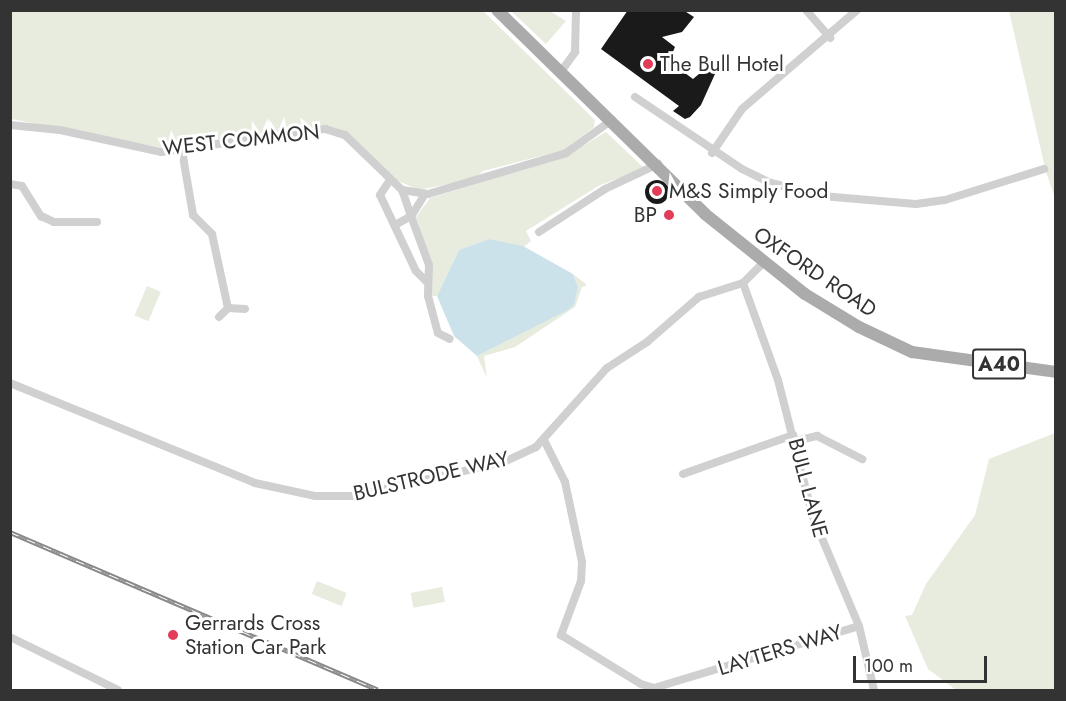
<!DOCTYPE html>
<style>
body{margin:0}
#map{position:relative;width:1066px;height:701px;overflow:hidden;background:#fff;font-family:Jost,sans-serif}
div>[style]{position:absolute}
.green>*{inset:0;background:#e7ecdf;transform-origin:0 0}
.water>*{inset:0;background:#cce2eb}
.building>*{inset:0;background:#1a1a1a}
.round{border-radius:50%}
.minor>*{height:8px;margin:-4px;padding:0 4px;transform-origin:4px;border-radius:4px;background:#d0d0d0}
.primary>*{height:12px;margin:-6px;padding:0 6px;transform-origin:6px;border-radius:6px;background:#ababab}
.rail>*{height:5px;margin-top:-2.5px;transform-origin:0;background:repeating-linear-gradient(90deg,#fff 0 9px,#888 0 18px);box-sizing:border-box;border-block:2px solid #888}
.dots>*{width:16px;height:16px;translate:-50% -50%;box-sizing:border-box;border:3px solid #fff;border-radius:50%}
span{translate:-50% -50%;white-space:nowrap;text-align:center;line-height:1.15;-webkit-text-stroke:6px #fff;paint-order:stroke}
.shield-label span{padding:2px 4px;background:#fff;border:2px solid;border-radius:4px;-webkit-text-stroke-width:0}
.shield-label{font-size:20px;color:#333;font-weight:700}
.poi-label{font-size:21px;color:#333}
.left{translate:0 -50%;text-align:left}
.right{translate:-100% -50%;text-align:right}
.street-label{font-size:21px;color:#333}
.frame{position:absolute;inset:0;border:12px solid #333;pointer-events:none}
.scale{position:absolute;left:853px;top:656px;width:134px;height:27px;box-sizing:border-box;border:3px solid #333;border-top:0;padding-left:8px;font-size:18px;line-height:21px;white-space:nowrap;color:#333;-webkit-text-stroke:4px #fff;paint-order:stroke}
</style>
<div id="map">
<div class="green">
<i style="clip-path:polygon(10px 11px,483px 11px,595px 120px,594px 127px,564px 150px,483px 171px,474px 179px,419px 190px,391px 178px,361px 145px,325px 126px,211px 145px,164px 148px,11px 119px)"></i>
<i style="clip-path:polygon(511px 11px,550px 11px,566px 21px,546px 44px)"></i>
<i style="clip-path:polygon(1009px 11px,1055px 11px,1055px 198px,1046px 172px)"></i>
<i style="clip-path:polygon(606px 132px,645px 169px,600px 185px,526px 231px,531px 241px,521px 249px,489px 239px,459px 250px,437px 296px,432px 296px,431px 262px,416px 217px,430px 198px,564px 157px)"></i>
<i style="clip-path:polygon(573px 274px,587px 285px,582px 287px,575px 307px,515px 347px,484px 356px,487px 378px,477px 356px,573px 305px,578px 287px)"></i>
<i style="left:147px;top:286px;width:15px;height:32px;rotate:23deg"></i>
<i style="clip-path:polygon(1055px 433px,1055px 690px,956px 690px,928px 669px,905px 616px,912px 615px,926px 584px,975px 515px,989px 459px)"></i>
<i style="left:317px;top:581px;width:32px;height:14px;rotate:22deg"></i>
<i style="left:442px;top:587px;width:15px;height:32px;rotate:79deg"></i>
</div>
<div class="water">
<i style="clip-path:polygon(489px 239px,523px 246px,573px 274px,578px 287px,574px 305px,566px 311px,477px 356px,454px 336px,437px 296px,459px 250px)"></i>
</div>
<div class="building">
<i style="clip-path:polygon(628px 10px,683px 10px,694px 17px,682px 32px,662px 37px,675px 47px,669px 61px,693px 79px,706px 68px,715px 74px,701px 105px,690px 117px,685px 119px,673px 111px,679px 106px,601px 49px)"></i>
<i class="round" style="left:645px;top:180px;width:24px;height:24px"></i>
</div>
<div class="minor">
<i style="left:806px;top:10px;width:37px;rotate:49deg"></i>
<i style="left:560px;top:73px;width:26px;rotate:-54deg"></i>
<i style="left:575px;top:52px;width:42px;rotate:-88.6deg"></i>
<i style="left:635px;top:97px;width:129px;rotate:33.9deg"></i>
<i style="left:742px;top:169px;width:32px;rotate:26deg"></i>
<i style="left:771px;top:183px;width:53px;rotate:14.3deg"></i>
<i style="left:822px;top:196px;width:94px;rotate:4.9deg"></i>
<i style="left:916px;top:204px;width:29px;rotate:-8deg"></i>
<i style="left:945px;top:200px;width:104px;rotate:-17.4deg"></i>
<i style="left:10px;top:125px;width:50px;rotate:5.7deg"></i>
<i style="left:60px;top:130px;width:103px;rotate:12.3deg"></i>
<i style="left:161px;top:152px;width:166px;rotate:-8deg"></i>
<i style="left:325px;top:129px;width:21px;rotate:17deg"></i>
<i style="left:345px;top:135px;width:79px;rotate:44deg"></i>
<i style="left:402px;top:190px;width:26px;rotate:9deg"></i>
<i style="left:428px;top:194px;width:144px;rotate:-16.5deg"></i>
<i style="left:566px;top:153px;width:57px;rotate:-35.7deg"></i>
<i style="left:182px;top:151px;width:65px;rotate:80.2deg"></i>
<i style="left:193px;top:215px;width:27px;rotate:45deg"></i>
<i style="left:212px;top:234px;width:76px;rotate:77.8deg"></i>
<i style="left:228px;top:308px;width:17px;rotate:3deg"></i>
<i style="left:712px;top:153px;width:53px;rotate:-55.7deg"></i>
<i style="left:742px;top:109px;width:152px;rotate:-40.7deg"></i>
<i style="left:390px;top:180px;width:18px;rotate:124deg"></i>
<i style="left:380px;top:195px;width:84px;rotate:64.7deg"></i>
<i style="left:416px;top:271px;width:16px;rotate:45deg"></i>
<i style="left:10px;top:184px;width:12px;rotate:9deg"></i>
<i style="left:22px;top:186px;width:36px;rotate:58deg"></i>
<i style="left:41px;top:216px;width:14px;rotate:25deg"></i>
<i style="left:54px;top:222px;width:43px"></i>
<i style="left:425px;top:194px;width:26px;rotate:122deg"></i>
<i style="left:411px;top:216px;width:52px;rotate:69.8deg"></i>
<i style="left:429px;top:265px;width:31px;rotate:92deg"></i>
<i style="left:428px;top:296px;width:38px;rotate:75deg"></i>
<i style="left:438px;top:333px;width:13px;rotate:27deg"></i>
<i style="left:395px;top:225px;width:18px;rotate:-29deg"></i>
<i style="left:411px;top:216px;width:28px;rotate:-109deg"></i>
<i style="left:539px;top:232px;width:79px;rotate:-33.1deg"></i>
<i style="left:605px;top:189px;width:59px;rotate:-25.3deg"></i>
<i style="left:743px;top:283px;width:103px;rotate:70.2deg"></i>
<i style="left:778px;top:380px;width:141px;rotate:75.7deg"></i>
<i style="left:813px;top:517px;width:118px;rotate:67.1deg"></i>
<i style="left:859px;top:626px;width:66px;rotate:76.8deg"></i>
<i style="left:219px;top:317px;width:13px;rotate:-45deg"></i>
<i style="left:10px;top:383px;width:265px;rotate:22.2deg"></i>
<i style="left:255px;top:483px;width:61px;rotate:12.2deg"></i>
<i style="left:315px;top:496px;width:38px"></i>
<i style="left:353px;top:496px;width:155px;rotate:-12.7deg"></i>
<i style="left:504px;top:462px;width:35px;rotate:-25deg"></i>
<i style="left:536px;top:447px;width:106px;rotate:-48.1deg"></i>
<i style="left:607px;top:368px;width:48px;rotate:-33deg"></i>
<i style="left:647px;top:342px;width:69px;rotate:-40.9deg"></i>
<i style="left:699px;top:297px;width:46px;rotate:-17.7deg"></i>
<i style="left:743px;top:283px;width:28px;rotate:-45deg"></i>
<i style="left:795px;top:441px;width:23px;rotate:-13deg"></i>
<i style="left:817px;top:436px;width:51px;rotate:27.1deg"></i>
<i style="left:545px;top:442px;width:45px;rotate:63.4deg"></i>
<i style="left:565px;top:482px;width:82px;rotate:78deg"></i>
<i style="left:582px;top:562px;width:19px;rotate:93deg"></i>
<i style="left:581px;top:581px;width:58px;rotate:110.3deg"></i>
<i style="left:561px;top:635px;width:94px;rotate:31.5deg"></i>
<i style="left:641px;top:684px;width:14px;rotate:17deg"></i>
<i style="left:654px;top:688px;width:214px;rotate:-16.8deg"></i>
<i style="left:683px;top:474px;width:117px;rotate:-19.5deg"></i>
<i style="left:10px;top:637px;width:120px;rotate:26.1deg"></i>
</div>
<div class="primary">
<i style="left:497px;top:10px;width:291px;rotate:44.4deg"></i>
<i style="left:705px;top:214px;width:128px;rotate:38.7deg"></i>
<i style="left:805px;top:294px;width:63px;rotate:31.4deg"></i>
<i style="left:859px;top:327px;width:59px;rotate:25.3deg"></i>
<i style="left:912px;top:352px;width:145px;rotate:7.9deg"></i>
</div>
<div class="rail">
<i style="left:10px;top:532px;width:400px;rotate:23.2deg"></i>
</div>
<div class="dots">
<i style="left:648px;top:64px;background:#e23c58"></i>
<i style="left:657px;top:191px;background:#e23c58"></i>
<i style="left:669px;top:215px;background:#e23c58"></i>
<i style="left:173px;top:635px;background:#e23c58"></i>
</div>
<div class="shield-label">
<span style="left:999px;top:364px">A40</span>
</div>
<div class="poi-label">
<span class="left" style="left:660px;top:64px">The Bull Hotel</span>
<span class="left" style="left:669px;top:191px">M&amp;S Simply Food</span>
<span class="right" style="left:657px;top:215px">BP</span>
<span class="left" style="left:185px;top:635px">Gerrards Cross<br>Station Car Park</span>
</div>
<div class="street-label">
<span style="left:241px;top:140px;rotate:-6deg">WEST COMMON</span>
<span style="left:815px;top:272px;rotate:34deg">OXFORD ROAD</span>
<span style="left:431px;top:476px;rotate:-13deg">BULSTRODE WAY</span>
<span style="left:808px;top:488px;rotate:75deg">BULL LANE</span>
<span style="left:780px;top:650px;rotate:-17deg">LAYTERS WAY</span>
</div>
<div class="frame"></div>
<div class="scale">100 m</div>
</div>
